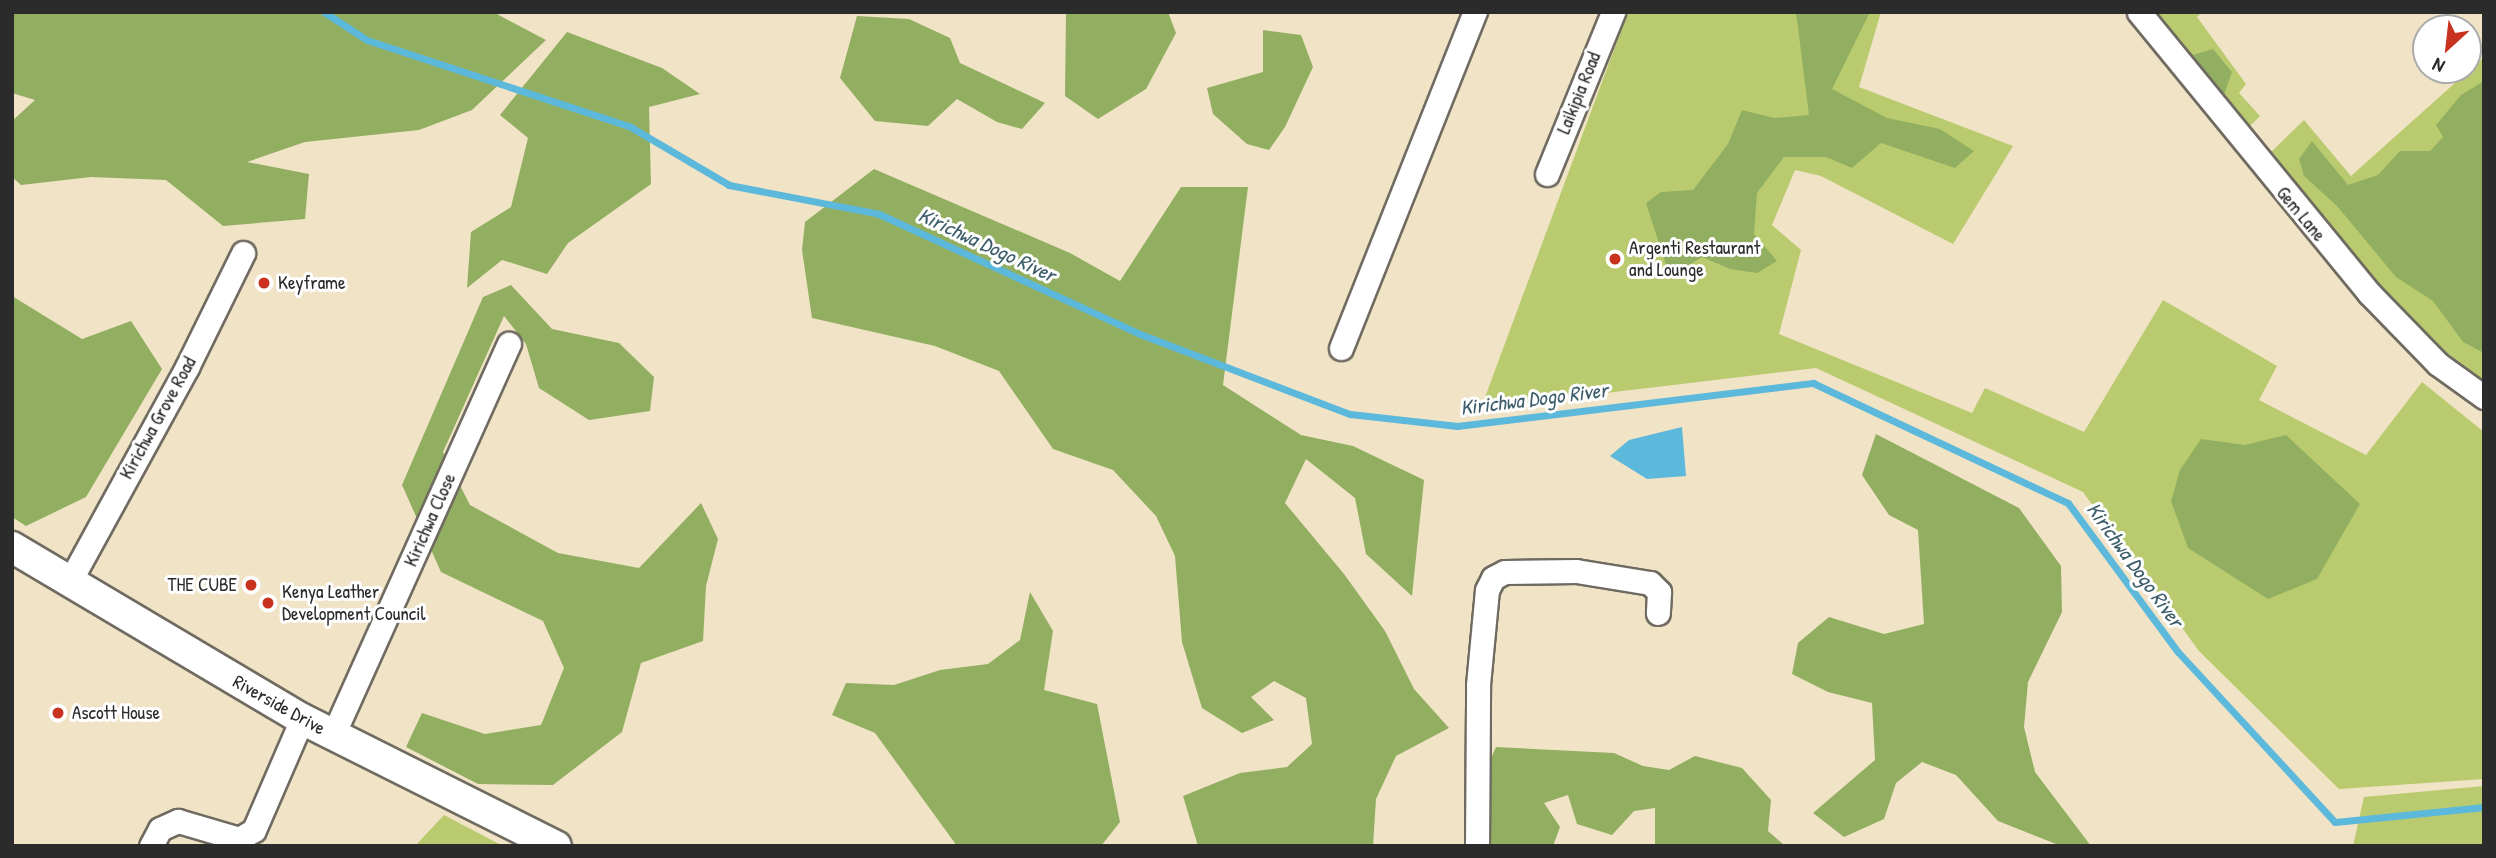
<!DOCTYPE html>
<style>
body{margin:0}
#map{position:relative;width:2496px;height:858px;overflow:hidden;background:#f0e3c6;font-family:"Patrick Hand",sans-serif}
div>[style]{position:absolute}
.green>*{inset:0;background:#b9cb6e}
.forest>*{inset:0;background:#92af61}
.water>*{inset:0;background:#5db9db}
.stream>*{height:7px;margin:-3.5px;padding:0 3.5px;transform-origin:3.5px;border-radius:3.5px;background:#5db9db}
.roads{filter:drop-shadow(2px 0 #706b61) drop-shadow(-2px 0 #706b61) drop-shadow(0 2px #706b61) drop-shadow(0 -2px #706b61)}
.minor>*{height:23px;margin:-11.5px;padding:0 11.5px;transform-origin:11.5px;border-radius:11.5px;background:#fff}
.tertiary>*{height:30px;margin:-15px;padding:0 15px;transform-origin:15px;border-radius:15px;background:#fff}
.dots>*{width:19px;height:19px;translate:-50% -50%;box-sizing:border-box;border:4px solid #fff;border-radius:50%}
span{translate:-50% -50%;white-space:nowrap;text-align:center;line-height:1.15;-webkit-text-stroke:6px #fff;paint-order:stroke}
.street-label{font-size:19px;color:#2b2b2b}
.poi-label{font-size:19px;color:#2b2b2b}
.left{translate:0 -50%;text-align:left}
.right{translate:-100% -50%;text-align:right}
.water-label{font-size:21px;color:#3c5d69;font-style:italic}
.frame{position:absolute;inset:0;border:14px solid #2b2b2b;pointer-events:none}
.north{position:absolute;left:2412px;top:14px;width:70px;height:70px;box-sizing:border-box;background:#fff;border:2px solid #aaa;border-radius:50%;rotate:207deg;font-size:19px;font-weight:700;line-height:28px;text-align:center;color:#2b2b2b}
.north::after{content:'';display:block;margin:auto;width:24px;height:32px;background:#c8321e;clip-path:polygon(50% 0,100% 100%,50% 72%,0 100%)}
</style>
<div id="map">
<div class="green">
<i style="clip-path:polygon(1628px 12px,1881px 12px,1859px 87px,2013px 146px,1953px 244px,1821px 176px,1795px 170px,1772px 225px,1801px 250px,1779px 334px,1972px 413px,1985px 388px,2084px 432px,2163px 300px,2277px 366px,2259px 400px,2366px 455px,2422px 382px,2484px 432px,2484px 779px,2339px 789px,2199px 651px,2083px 492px,1816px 368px,1481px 408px)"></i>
<i style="clip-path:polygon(2145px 12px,2202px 12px,2197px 17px,2246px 84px,2239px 93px,2260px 116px,2250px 126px,2260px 137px,2249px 144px)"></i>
<i style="clip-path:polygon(2484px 57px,2484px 383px,2447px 358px,2265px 158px,2304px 120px,2351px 176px)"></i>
<i style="clip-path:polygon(2484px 786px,2484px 846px,2353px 846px,2364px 797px)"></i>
<i style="clip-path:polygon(444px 815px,503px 846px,415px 846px)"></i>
</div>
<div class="forest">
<i style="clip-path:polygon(12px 12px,493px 12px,546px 40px,472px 110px,419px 130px,305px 142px,247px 162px,309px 174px,305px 219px,223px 226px,166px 180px,91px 177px,21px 185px,12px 177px,12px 121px,35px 100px,12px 93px)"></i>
<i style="clip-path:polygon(1066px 12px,1168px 12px,1176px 33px,1146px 89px,1098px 119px,1065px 96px)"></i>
<i style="clip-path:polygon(1796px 12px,1870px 12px,1832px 89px,1887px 118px,1940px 129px,1974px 151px,1955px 168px,1881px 143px,1852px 168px,1826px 157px,1784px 157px,1757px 193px,1754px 234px,1777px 261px,1757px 273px,1730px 269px,1702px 257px,1670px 277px,1646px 203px,1661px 192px,1693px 190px,1728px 144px,1742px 110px,1774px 118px,1809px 115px)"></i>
<i style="clip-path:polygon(857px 16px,909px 19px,950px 38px,960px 63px,1045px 103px,1022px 129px,997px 122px,957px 99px,928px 126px,875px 121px,840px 78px)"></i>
<i style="clip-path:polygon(1263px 30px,1301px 35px,1313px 67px,1285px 127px,1269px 150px,1247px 144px,1213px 114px,1207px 88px,1263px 72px)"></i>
<i style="clip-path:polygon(567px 32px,662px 68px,700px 94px,649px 107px,651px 184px,568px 243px,547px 274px,502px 260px,467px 288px,471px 232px,511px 207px,528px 138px,500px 115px)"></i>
<i style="clip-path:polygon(2213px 49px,2232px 72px,2223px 98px,2191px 69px,2193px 55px)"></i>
<i style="clip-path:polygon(2484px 81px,2484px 353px,2463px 342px,2433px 301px,2396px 277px,2337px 206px,2304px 176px,2299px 159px,2312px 141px,2348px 185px,2378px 175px,2400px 151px,2430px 151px,2443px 137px,2436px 125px,2461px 95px)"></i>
<i style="clip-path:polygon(874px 169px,1070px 253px,1120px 281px,1181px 187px,1248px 187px,1223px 385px,1301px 435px,1353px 446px,1424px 480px,1412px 596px,1366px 554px,1355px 498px,1306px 459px,1285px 503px,1344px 574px,1385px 631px,1414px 689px,1449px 728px,1396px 756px,1376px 799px,1373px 846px,1198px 846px,1183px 796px,1240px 773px,1287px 767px,1312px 744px,1306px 698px,1274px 681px,1251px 697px,1274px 720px,1242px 733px,1202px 708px,1182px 642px,1175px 556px,1156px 516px,1113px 470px,1053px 449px,999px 371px,935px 346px,812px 318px,802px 250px,805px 222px)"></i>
<i style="clip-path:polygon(511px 285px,552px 329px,619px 343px,654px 377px,650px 411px,589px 420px,539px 388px,526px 344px,504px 316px,443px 452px,470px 505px,558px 553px,639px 568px,701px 503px,718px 539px,706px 586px,703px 641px,641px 663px,622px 732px,553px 785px,478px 784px,406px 747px,422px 713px,485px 734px,541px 725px,564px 668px,543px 621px,441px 572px,402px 485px,483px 297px)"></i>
<i style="clip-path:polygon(12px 296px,82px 339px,131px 321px,162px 369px,86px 497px,26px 526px,12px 517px)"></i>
<i style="clip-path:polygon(1876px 434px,2019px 508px,2061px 566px,2062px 612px,2028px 682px,2024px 727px,2035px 772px,2091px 846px,2061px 846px,1998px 821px,1956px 775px,1922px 762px,1896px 783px,1884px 819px,1844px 837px,1813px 813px,1875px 760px,1872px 703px,1828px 692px,1792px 674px,1798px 643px,1829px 617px,1884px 634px,1924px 624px,1918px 530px,1889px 515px,1862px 475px)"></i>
<i style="clip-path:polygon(2286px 435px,2360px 504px,2317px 579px,2268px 599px,2188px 548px,2171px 501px,2180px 470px,2201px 439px,2245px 445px)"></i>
<i style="clip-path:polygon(1030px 592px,1053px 631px,1044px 690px,1097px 704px,1120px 822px,1101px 846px,957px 846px,875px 733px,832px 715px,846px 683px,894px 685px,940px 670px,988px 664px,1020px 640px)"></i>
<i style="clip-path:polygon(1496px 747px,1614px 753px,1643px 766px,1669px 770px,1695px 756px,1742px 768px,1771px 800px,1768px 831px,1785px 846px,1655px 846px,1655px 808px,1634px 811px,1612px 835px,1577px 824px,1568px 795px,1544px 803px,1560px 827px,1553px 846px,1489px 846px,1486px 769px)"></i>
</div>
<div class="water">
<i style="clip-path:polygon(1682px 427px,1686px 476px,1647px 479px,1610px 456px,1629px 440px)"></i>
</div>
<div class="stream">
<i style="left:324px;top:12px;width:51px;rotate:33.1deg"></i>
<i style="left:367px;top:40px;width:276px;rotate:18.2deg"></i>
<i style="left:629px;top:126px;width:116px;rotate:30.5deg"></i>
<i style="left:729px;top:185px;width:153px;rotate:10.9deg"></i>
<i style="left:879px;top:214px;width:287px;rotate:24.7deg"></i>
<i style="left:1140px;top:334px;width:225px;rotate:20.9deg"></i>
<i style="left:1350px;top:414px;width:108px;rotate:6.4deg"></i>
<i style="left:1457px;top:426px;width:359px;rotate:-6.9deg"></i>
<i style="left:1813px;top:383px;width:282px;rotate:25.2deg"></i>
<i style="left:2068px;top:503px;width:185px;rotate:53.6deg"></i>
<i style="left:2178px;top:652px;width:231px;rotate:47.3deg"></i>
<i style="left:2335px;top:822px;width:150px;rotate:-5.7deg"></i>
</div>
<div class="roads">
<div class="minor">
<i style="left:2139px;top:12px;width:363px;rotate:50.7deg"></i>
<i style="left:2369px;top:293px;width:99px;rotate:45.8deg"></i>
<i style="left:2438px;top:364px;width:57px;rotate:35.7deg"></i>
<i style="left:1547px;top:174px;width:175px;rotate:-67.8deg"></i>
<i style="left:1341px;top:348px;width:362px;rotate:-68.3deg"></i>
<i style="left:70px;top:581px;width:244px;rotate:-61.3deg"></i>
<i style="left:187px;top:367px;width:127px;rotate:-63.8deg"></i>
<i style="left:333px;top:735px;width:429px;rotate:-65.8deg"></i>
<i style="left:151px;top:846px;width:19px;rotate:-62deg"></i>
<i style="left:160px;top:829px;width:20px;rotate:-24deg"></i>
<i style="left:178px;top:821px;width:64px;rotate:16.4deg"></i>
<i style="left:239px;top:839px;width:17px;rotate:-31deg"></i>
<i style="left:254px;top:830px;width:121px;rotate:-66.6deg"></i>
<i style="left:1477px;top:846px;width:161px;rotate:-89.6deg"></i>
<i style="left:1478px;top:685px;width:95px;rotate:-84.6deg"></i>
<i style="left:1487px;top:590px;width:13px;rotate:-63deg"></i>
<i style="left:1493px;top:578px;width:13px;rotate:-27deg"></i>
<i style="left:1505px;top:572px;width:71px;rotate:-0.8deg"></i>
<i style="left:1576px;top:571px;width:75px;rotate:9.2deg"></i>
<i style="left:1650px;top:583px;width:13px;rotate:45deg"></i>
<i style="left:1659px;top:592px;width:21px;rotate:93deg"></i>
</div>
<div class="tertiary">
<i style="left:12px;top:547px;width:337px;rotate:30.7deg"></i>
<i style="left:302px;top:719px;width:284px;rotate:26.6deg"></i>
</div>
</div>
<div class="dots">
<i style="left:1615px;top:259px;background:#c8321e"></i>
<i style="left:264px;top:283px;background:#c8321e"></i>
<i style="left:251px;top:585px;background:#c8321e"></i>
<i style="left:268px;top:603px;background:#c8321e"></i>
<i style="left:58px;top:713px;background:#c8321e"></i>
</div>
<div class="street-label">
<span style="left:1579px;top:93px;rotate:-68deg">Laikipia Road</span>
<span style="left:2301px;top:214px;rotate:50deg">Gem Lane</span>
<span style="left:158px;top:418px;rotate:-61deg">Kirichwa Grove Road</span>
<span style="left:430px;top:520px;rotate:-66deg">Kirichwa Close</span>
<span style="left:279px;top:705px;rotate:29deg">Riverside Drive</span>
</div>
<div class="poi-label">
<span class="left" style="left:1629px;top:259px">Argenti Restaurant<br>and Lounge</span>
<span class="left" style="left:278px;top:283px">Keyframe</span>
<span class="right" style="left:237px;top:585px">THE CUBE</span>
<span class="left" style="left:282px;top:603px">Kenya Leather<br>Development Council</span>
<span class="left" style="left:72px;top:713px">Ascott House</span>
</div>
<div class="water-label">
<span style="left:987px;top:245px;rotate:25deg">Kirichwa Dogo River</span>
<span style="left:1534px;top:399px;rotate:-7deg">Kirichwa Dogo River</span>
<span style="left:2135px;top:565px;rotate:54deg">Kirichwa Dogo River</span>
</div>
<div class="frame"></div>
<div class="north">N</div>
</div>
